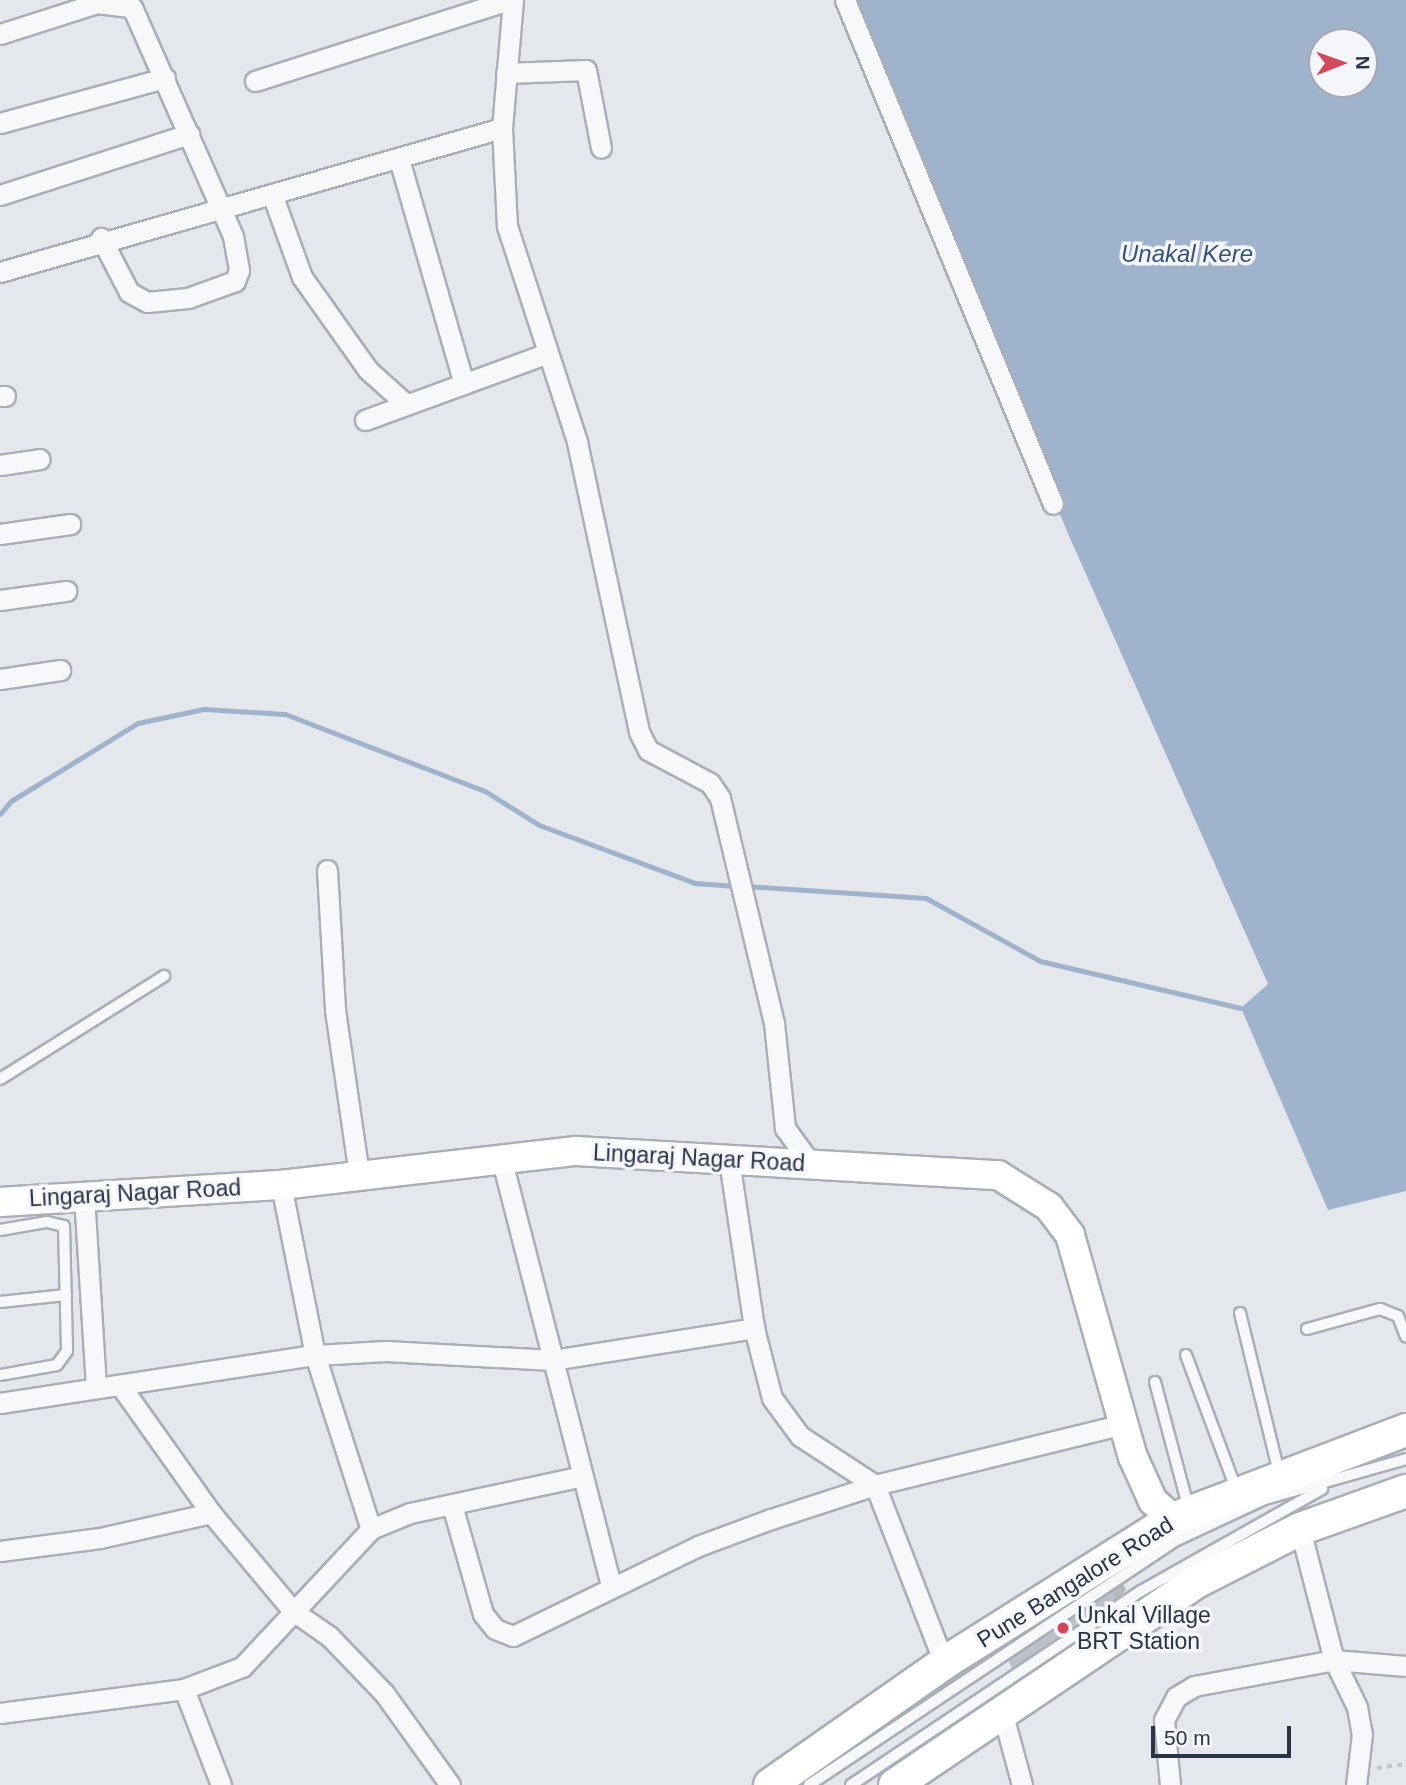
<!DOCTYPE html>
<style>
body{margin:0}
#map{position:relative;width:1406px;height:1785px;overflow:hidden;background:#e4e7ec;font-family:Helvetica,sans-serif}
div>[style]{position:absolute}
.water>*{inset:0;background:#9fb4cc}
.shadow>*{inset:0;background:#0003}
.stream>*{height:5px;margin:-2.5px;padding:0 2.5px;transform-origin:2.5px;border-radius:2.5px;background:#9fb4cc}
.building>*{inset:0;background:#bbc0ca}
.path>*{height:3.5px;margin-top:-1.75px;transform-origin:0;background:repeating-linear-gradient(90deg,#c2c5cb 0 5px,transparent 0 10px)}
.roads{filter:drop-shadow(2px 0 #a9aeb7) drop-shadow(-2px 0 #a9aeb7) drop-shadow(0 2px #a9aeb7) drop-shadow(0 -2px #a9aeb7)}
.lane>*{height:10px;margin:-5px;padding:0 5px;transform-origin:5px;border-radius:5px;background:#f7f8fa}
.street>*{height:19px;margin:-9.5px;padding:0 9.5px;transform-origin:9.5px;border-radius:9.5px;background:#f7f8fa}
.secondary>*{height:28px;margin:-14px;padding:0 14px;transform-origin:14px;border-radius:14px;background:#fff}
.primary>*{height:32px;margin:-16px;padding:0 16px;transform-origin:16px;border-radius:16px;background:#fff}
.dots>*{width:19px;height:19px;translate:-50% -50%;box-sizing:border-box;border:4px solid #f4f6f9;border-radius:50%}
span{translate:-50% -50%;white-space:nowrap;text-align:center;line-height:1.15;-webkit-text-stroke:7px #f4f6f9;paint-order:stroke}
.street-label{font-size:23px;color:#2b3445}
.poi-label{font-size:23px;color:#2b3445}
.left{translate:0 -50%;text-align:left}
.water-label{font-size:24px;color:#34527a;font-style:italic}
.north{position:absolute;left:1308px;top:28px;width:70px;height:70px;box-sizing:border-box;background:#f4f6f9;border:2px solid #a4a8b1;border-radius:50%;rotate:89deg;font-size:19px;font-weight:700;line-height:28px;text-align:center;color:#2b3445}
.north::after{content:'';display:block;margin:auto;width:24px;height:32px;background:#d1495b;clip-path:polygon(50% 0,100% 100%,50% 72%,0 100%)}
.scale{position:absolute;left:1151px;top:1726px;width:140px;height:32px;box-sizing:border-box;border:4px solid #2b3445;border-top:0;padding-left:9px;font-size:21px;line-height:24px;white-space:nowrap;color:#2b3445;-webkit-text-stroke:5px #f4f6f9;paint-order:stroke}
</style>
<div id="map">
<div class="water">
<i style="clip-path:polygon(evenodd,848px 0,1406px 0,1406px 1191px,1328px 1210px,1241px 1008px,1268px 984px,1069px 536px,848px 0,1322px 42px,1364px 42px,1364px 84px,1322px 84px,1322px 42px)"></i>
</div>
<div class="shadow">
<i style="clip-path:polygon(1120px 1578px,1126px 1590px,1117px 1599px,1015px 1669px)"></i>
</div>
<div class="stream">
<i style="left:0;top:814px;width:17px;rotate:-50deg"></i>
<i style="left:11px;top:801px;width:149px;rotate:-31.6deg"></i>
<i style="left:138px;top:723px;width:67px;rotate:-12deg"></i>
<i style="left:204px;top:709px;width:81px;rotate:3.5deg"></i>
<i style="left:285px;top:714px;width:214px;rotate:21.1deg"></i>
<i style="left:485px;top:791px;width:64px;rotate:32.2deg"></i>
<i style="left:539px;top:825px;width:166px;rotate:20.4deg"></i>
<i style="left:695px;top:883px;width:40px;rotate:4.3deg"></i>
<i style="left:745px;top:886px;width:181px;rotate:3.8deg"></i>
<i style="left:926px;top:898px;width:130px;rotate:28.9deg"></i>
<i style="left:1040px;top:961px;width:206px;rotate:13.2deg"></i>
</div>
<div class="building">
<i style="clip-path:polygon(1110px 1586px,1118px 1601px,1014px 1672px,1005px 1654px)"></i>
</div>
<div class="path">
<i style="left:1377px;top:1768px;width:29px;rotate:-8deg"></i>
</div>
<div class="roads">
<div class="lane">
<i style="left:0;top:1079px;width:194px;rotate:-32.1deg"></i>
<i style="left:0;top:1230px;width:48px;rotate:-9.7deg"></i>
<i style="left:47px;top:1222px;width:17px;rotate:13deg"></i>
<i style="left:64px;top:1226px;width:125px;rotate:88.6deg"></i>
<i style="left:67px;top:1351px;width:17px;rotate:126deg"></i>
<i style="left:57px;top:1365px;width:58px;rotate:170deg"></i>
<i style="left:0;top:1302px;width:66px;rotate:-6.1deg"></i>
<i style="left:1240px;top:1313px;width:165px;rotate:76.3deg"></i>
<i style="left:1307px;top:1329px;width:76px;rotate:-15.3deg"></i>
<i style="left:1380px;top:1309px;width:19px;rotate:21deg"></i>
<i style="left:1398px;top:1316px;width:22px;rotate:69deg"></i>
<i style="left:1186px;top:1355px;width:143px;rotate:69.5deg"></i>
<i style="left:1155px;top:1382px;width:132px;rotate:75.1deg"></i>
<i style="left:809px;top:1785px;width:442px;rotate:-33.7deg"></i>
<i style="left:1177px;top:1540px;width:97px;rotate:-25deg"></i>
<i style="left:1265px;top:1499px;width:147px;rotate:-15.8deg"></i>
<i style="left:851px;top:1785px;width:349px;rotate:-33.8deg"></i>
<i style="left:1141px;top:1591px;width:208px;rotate:-29.4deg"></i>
</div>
<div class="street">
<i style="left:513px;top:0;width:128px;rotate:94.9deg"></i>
<i style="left:502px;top:128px;width:98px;rotate:87.1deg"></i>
<i style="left:507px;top:226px;width:227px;rotate:72deg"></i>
<i style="left:577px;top:442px;width:297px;rotate:77.9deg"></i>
<i style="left:639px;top:732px;width:20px;rotate:63deg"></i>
<i style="left:648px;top:750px;width:70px;rotate:28deg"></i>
<i style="left:710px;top:783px;width:18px;rotate:56deg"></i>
<i style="left:720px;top:798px;width:231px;rotate:76.5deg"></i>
<i style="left:774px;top:1023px;width:106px;rotate:84deg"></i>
<i style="left:785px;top:1128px;width:44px;rotate:54.2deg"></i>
<i style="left:845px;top:0;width:545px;rotate:67.57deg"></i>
<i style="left:0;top:34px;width:102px;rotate:-17.7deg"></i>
<i style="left:97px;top:3px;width:35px;rotate:7deg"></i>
<i style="left:132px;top:7px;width:250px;rotate:66.2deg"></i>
<i style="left:233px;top:236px;width:35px;rotate:80deg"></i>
<i style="left:239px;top:270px;width:12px;rotate:110deg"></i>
<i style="left:235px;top:281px;width:50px;rotate:160.1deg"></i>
<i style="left:188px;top:298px;width:41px;rotate:174.4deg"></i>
<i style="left:147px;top:302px;width:21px;rotate:-151deg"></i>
<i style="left:129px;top:292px;width:61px;rotate:-117.4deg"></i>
<i style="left:506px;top:73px;width:80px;rotate:-2.1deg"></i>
<i style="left:586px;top:70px;width:79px;rotate:79.1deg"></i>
<i style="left:255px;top:81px;width:267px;rotate:-17.7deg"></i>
<i style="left:0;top:123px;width:171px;rotate:-15.3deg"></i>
<i style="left:399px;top:159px;width:234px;rotate:73.9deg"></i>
<i style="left:272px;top:194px;width:88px;rotate:70.1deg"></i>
<i style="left:302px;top:277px;width:114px;rotate:54.6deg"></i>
<i style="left:368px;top:370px;width:52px;rotate:41.9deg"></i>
<i style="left:0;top:195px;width:199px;rotate:-17.9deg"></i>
<i style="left:0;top:272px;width:522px;rotate:-16.01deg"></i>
<i style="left:0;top:396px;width:5px"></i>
<i style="left:365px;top:420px;width:192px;rotate:-20.1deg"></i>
<i style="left:0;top:465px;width:40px;rotate:-8.5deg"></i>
<i style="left:0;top:534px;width:71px;rotate:-8.1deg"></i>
<i style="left:0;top:600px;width:67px;rotate:-7.8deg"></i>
<i style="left:0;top:679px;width:61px;rotate:-8.5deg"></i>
<i style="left:327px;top:870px;width:140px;rotate:86.7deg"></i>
<i style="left:335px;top:1010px;width:166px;rotate:81.7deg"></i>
<i style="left:501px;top:1157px;width:443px;rotate:75.6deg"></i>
<i style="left:729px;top:1160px;width:170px;rotate:81.5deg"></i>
<i style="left:754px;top:1328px;width:72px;rotate:75.6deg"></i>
<i style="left:772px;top:1398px;width:47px;rotate:53.6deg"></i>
<i style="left:800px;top:1436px;width:90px;rotate:33.2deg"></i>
<i style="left:875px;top:1485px;width:191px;rotate:68.8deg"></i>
<i style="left:281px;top:1185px;width:173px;rotate:78.7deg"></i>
<i style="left:315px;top:1355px;width:183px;rotate:72.2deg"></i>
<i style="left:84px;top:1196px;width:192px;rotate:86.4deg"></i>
<i style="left:120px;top:1385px;width:157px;rotate:54.6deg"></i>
<i style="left:211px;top:1513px;width:128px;rotate:50.1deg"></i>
<i style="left:293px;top:1611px;width:44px;rotate:34.8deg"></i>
<i style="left:329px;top:1636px;width:79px;rotate:46deg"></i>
<i style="left:384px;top:1693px;width:113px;rotate:54.3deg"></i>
<i style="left:0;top:1403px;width:319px;rotate:-8.7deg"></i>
<i style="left:315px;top:1355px;width:71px;rotate:-3.2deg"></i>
<i style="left:386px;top:1351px;width:167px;rotate:3.1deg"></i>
<i style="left:553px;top:1360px;width:204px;rotate:-9deg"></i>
<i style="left:452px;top:1505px;width:113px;rotate:74.1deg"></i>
<i style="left:483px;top:1614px;width:19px;rotate:51deg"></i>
<i style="left:495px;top:1629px;width:19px;rotate:21deg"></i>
<i style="left:513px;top:1636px;width:206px;rotate:-25.9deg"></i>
<i style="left:698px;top:1546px;width:78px;rotate:-20.3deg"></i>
<i style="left:771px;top:1519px;width:109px;rotate:-18.1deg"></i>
<i style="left:875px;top:1485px;width:256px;rotate:-13.8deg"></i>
<i style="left:1300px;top:1529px;width:135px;rotate:75.5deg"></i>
<i style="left:1334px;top:1660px;width:52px;rotate:63.9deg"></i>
<i style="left:1357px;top:1707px;width:27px;rotate:80deg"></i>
<i style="left:1362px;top:1734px;width:51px;rotate:96.7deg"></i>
<i style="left:0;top:1551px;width:101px;rotate:-7.4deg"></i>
<i style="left:100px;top:1538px;width:114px;rotate:-12.7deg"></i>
<i style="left:184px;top:1689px;width:103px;rotate:68.9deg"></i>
<i style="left:0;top:1713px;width:186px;rotate:-7.4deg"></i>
<i style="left:184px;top:1689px;width:62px;rotate:-20.8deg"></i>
<i style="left:242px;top:1667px;width:189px;rotate:-46.9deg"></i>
<i style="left:371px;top:1529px;width:42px;rotate:-22.3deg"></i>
<i style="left:410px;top:1513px;width:176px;rotate:-12.1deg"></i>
<i style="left:1003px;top:1715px;width:73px;rotate:74.8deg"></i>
<i style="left:1170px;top:1785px;width:65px;rotate:-95.3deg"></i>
<i style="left:1164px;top:1720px;width:26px;rotate:-62deg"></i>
<i style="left:1176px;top:1697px;width:21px;rotate:-31deg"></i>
<i style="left:1194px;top:1686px;width:142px;rotate:-10.5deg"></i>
<i style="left:1334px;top:1660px;width:72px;rotate:4.8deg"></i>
</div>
<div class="secondary">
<i style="left:0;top:1202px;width:282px;rotate:-3.5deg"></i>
<i style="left:281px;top:1185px;width:297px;rotate:-6.6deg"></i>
<i style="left:576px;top:1151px;width:423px;rotate:3.3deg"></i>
<i style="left:998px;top:1175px;width:60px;rotate:32.1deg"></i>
<i style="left:1049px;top:1207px;width:35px;rotate:53deg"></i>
<i style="left:1070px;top:1235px;width:231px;rotate:74.2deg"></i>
<i style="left:1133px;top:1457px;width:48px;rotate:65.6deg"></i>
<i style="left:1153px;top:1501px;width:27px;rotate:42deg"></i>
</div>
<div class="primary">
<i style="left:770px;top:1785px;width:213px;rotate:-35deg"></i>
<i style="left:944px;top:1663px;width:271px;rotate:-32.2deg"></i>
<i style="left:1173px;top:1519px;width:249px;rotate:-20.9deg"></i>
<i style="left:895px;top:1785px;width:365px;rotate:-34deg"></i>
<i style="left:1198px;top:1581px;width:114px;rotate:-27deg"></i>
<i style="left:1300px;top:1529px;width:113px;rotate:-19.7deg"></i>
</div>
</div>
<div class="dots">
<i style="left:1063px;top:1628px;background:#d1495b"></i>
</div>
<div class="street-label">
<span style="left:699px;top:1158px;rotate:3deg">Lingaraj Nagar Road</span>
<span style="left:135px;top:1193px;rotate:-3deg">Lingaraj Nagar Road</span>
<span style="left:1075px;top:1582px;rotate:-32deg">Pune Bangalore Road</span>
</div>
<div class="poi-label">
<span class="left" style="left:1077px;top:1628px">Unkal Village<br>BRT Station</span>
</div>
<div class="water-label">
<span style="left:1187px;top:254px">Unakal Kere</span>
</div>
<div class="north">N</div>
<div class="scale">50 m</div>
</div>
